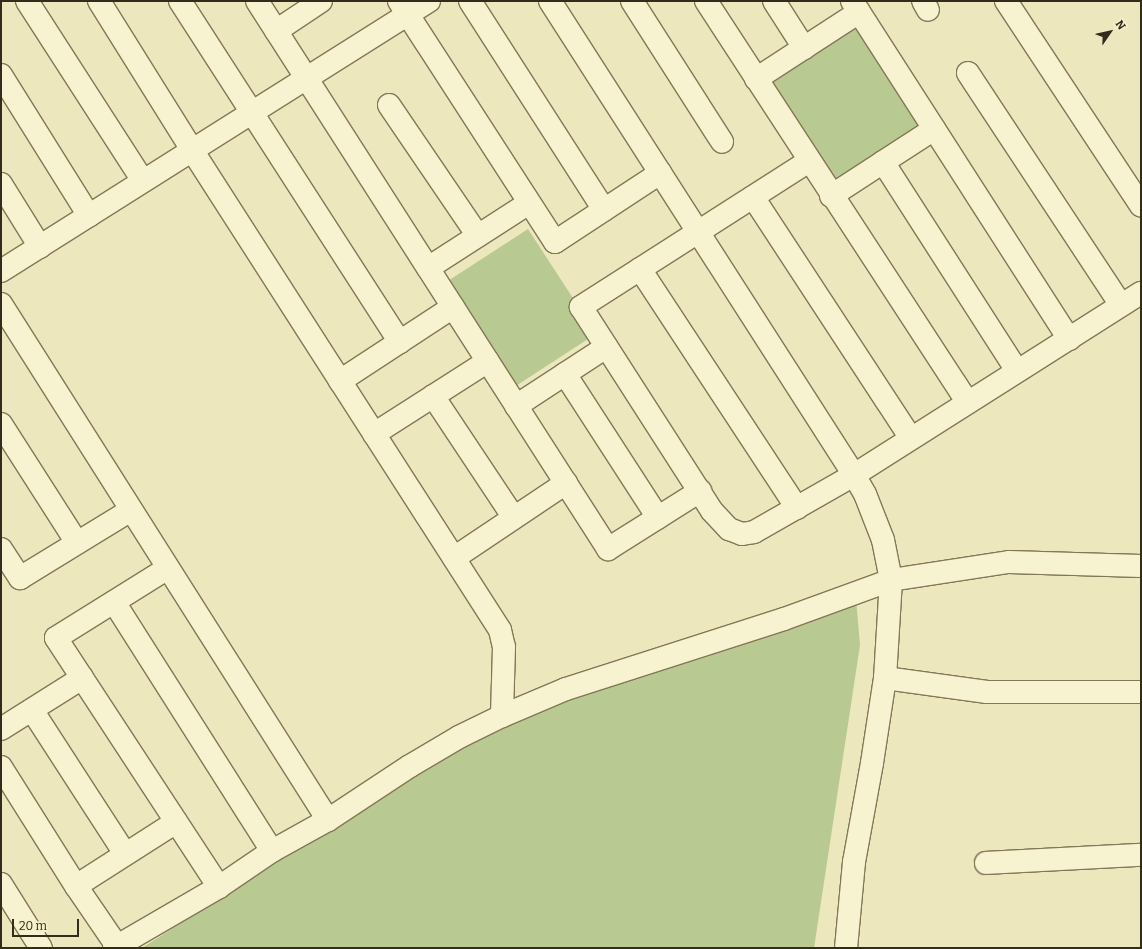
<!DOCTYPE html>
<style>
body{margin:0}
#map{position:relative;width:1142px;height:949px;overflow:hidden;background:#ece7bd;font-family:Bitter,serif}
div>[style]{position:absolute}
.green>*{inset:0;background:#b8c992;transform-origin:0 0}
.roads{filter:drop-shadow(1px 0 #837757) drop-shadow(-1px 0 #837757) drop-shadow(0 1px #837757) drop-shadow(0 -1px #837757)}
.minor>*{height:22px;margin:-11px;padding:0 11px;transform-origin:11px;border-radius:11px;background:#f7f3d0}
span{translate:-50% -50%;white-space:nowrap;text-align:center;line-height:1.15;-webkit-text-stroke:3.5px #f4f0cc;paint-order:stroke}
.frame{position:absolute;inset:0;border:2px solid #332b1b;pointer-events:none}
.north{position:absolute;left:1090px;top:12px;width:40px;height:40px;-webkit-text-stroke:3px #f4f0cc;paint-order:stroke;rotate:56deg;font-size:11px;font-weight:700;line-height:16px;text-align:center;color:#332b1b}
.north::after{content:'';display:block;margin:auto;width:14px;height:18px;background:#332b1b;clip-path:polygon(50% 0,100% 100%,50% 72%,0 100%)}
.scale{position:absolute;left:12px;top:919px;width:67px;height:18px;box-sizing:border-box;border:2px solid #332b1b;border-top:0;padding-left:5px;font-size:12px;line-height:14px;white-space:nowrap;color:#332b1b;-webkit-text-stroke:3px #f4f0cc;paint-order:stroke}
</style>
<div id="map">
<div class="green">
<i style="left:854px;top:24px;width:126px;height:103px;rotate:57deg"></i>
<i style="left:528px;top:229px;width:125px;height:103px;rotate:57deg"></i>
<i style="clip-path:polygon(856px 599px,860px 645px,814px 948px,142px 948px,481px 730px)"></i>
</div>
<div class="roads">
<div class="minor">
<i style="left:27px;top:1px;width:214px;rotate:57.2deg"></i>
<i style="left:99px;top:1px;width:176px;rotate:58deg"></i>
<i style="left:192px;top:150px;width:570px;rotate:57.31deg"></i>
<i style="left:500px;top:630px;width:17px;rotate:77deg"></i>
<i style="left:504px;top:647px;width:69px;rotate:91.7deg"></i>
<i style="left:180px;top:1px;width:406px;rotate:57.2deg"></i>
<i style="left:257px;top:1px;width:651px;rotate:57.36deg"></i>
<i style="left:608px;top:549px;width:109px;rotate:-32.2deg"></i>
<i style="left:399px;top:1px;width:287px;rotate:57.1deg"></i>
<i style="left:555px;top:242px;width:126px;rotate:-33.3deg"></i>
<i style="left:470px;top:1px;width:248px;rotate:57.3deg"></i>
<i style="left:550px;top:1px;width:563px;rotate:57.33deg"></i>
<i style="left:854px;top:475px;width:22px;rotate:60deg"></i>
<i style="left:865px;top:494px;width:49px;rotate:68.6deg"></i>
<i style="left:883px;top:540px;width:41px;rotate:78.7deg"></i>
<i style="left:891px;top:580px;width:98px;rotate:93.5deg"></i>
<i style="left:885px;top:678px;width:86px;rotate:98.7deg"></i>
<i style="left:872px;top:763px;width:101px;rotate:100.3deg"></i>
<i style="left:854px;top:862px;width:86px;rotate:95.3deg"></i>
<i style="left:632px;top:1px;width:167px;rotate:57.4deg"></i>
<i style="left:706px;top:1px;width:478px;rotate:56.9deg"></i>
<i style="left:774px;top:1px;width:56px;rotate:57.4deg"></i>
<i style="left:852px;top:1px;width:402px;rotate:57.3deg"></i>
<i style="left:923px;top:1px;width:10px;rotate:61deg"></i>
<i style="left:1006px;top:1px;width:245px;rotate:56.6deg"></i>
<i style="left:276px;top:31px;width:54px;rotate:-33.7deg"></i>
<i style="left:968px;top:73px;width:278px;rotate:56.6deg"></i>
<i style="left:1px;top:75px;width:166px;rotate:58deg"></i>
<i style="left:756px;top:79px;width:123px;rotate:-33deg"></i>
<i style="left:389px;top:105px;width:158px;rotate:55.8deg"></i>
<i style="left:809px;top:161px;width:271px;rotate:147.4deg"></i>
<i style="left:581px;top:307px;width:242px;rotate:57.3deg"></i>
<i style="left:712px;top:511px;width:25px;rotate:47deg"></i>
<i style="left:729px;top:529px;width:14px;rotate:21deg"></i>
<i style="left:742px;top:534px;width:12px;rotate:-9deg"></i>
<i style="left:754px;top:532px;width:115px;rotate:-29.7deg"></i>
<i style="left:854px;top:475px;width:340px;rotate:-32.4deg"></i>
<i style="left:883px;top:162px;width:248px;rotate:57.3deg"></i>
<i style="left:1px;top:184px;width:74px;rotate:58.2deg"></i>
<i style="left:831px;top:196px;width:123px;rotate:-33deg"></i>
<i style="left:753px;top:197px;width:288px;rotate:56.8deg"></i>
<i style="left:428px;top:268px;width:120px;rotate:-32.8deg"></i>
<i style="left:640px;top:269px;width:286px;rotate:56.7deg"></i>
<i style="left:1px;top:271px;width:506px;rotate:-32.25deg"></i>
<i style="left:1px;top:304px;width:611px;rotate:57.64deg"></i>
<i style="left:565px;top:374px;width:171px;rotate:57.1deg"></i>
<i style="left:340px;top:381px;width:135px;rotate:-33.2deg"></i>
<i style="left:433px;top:396px;width:146px;rotate:56.4deg"></i>
<i style="left:516px;top:406px;width:108px;rotate:-33.2deg"></i>
<i style="left:1px;top:424px;width:141px;rotate:57.4deg"></i>
<i style="left:374px;top:434px;width:135px;rotate:-32.6deg"></i>
<i style="left:1px;top:549px;width:35px;rotate:57deg"></i>
<i style="left:20px;top:578px;width:130px;rotate:-31.5deg"></i>
<i style="left:454px;top:558px;width:135px;rotate:-33.8deg"></i>
<i style="left:168px;top:568px;width:132px;rotate:148deg"></i>
<i style="left:56px;top:638px;width:298px;rotate:56.8deg"></i>
<i style="left:114px;top:602px;width:295px;rotate:57.6deg"></i>
<i style="left:885px;top:678px;width:103px;rotate:7.8deg"></i>
<i style="left:987px;top:692px;width:154px"></i>
<i style="left:32px;top:710px;width:171px;rotate:57.1deg"></i>
<i style="left:1px;top:729px;width:96px;rotate:-32.2deg"></i>
<i style="left:1px;top:767px;width:141px;rotate:57.8deg"></i>
<i style="left:76px;top:886px;width:73px;rotate:55.7deg"></i>
<i style="left:986px;top:863px;width:155px;rotate:-3deg"></i>
<i style="left:1px;top:884px;width:75px;rotate:58deg"></i>
<i style="left:76px;top:886px;width:119px;rotate:-32.6deg"></i>
<i style="left:114px;top:948px;width:121px;rotate:-30.2deg"></i>
<i style="left:219px;top:887px;width:64px;rotate:-34.2deg"></i>
<i style="left:272px;top:851px;width:64px;rotate:-29deg"></i>
<i style="left:328px;top:820px;width:98px;rotate:-33.4deg"></i>
<i style="left:410px;top:766px;width:57px;rotate:-30.6deg"></i>
<i style="left:459px;top:737px;width:48px;rotate:-26deg"></i>
<i style="left:502px;top:716px;width:69px;rotate:-22.9deg"></i>
<i style="left:566px;top:689px;width:229px;rotate:-17.8deg"></i>
<i style="left:784px;top:619px;width:114px;rotate:-20deg"></i>
<i style="left:891px;top:580px;width:119px;rotate:-8.7deg"></i>
<i style="left:1009px;top:562px;width:132px;rotate:1.7deg"></i>
</div>
</div>
<div class="frame"></div>
<div class="north">N</div>
<div class="scale">20 m</div>
</div>
